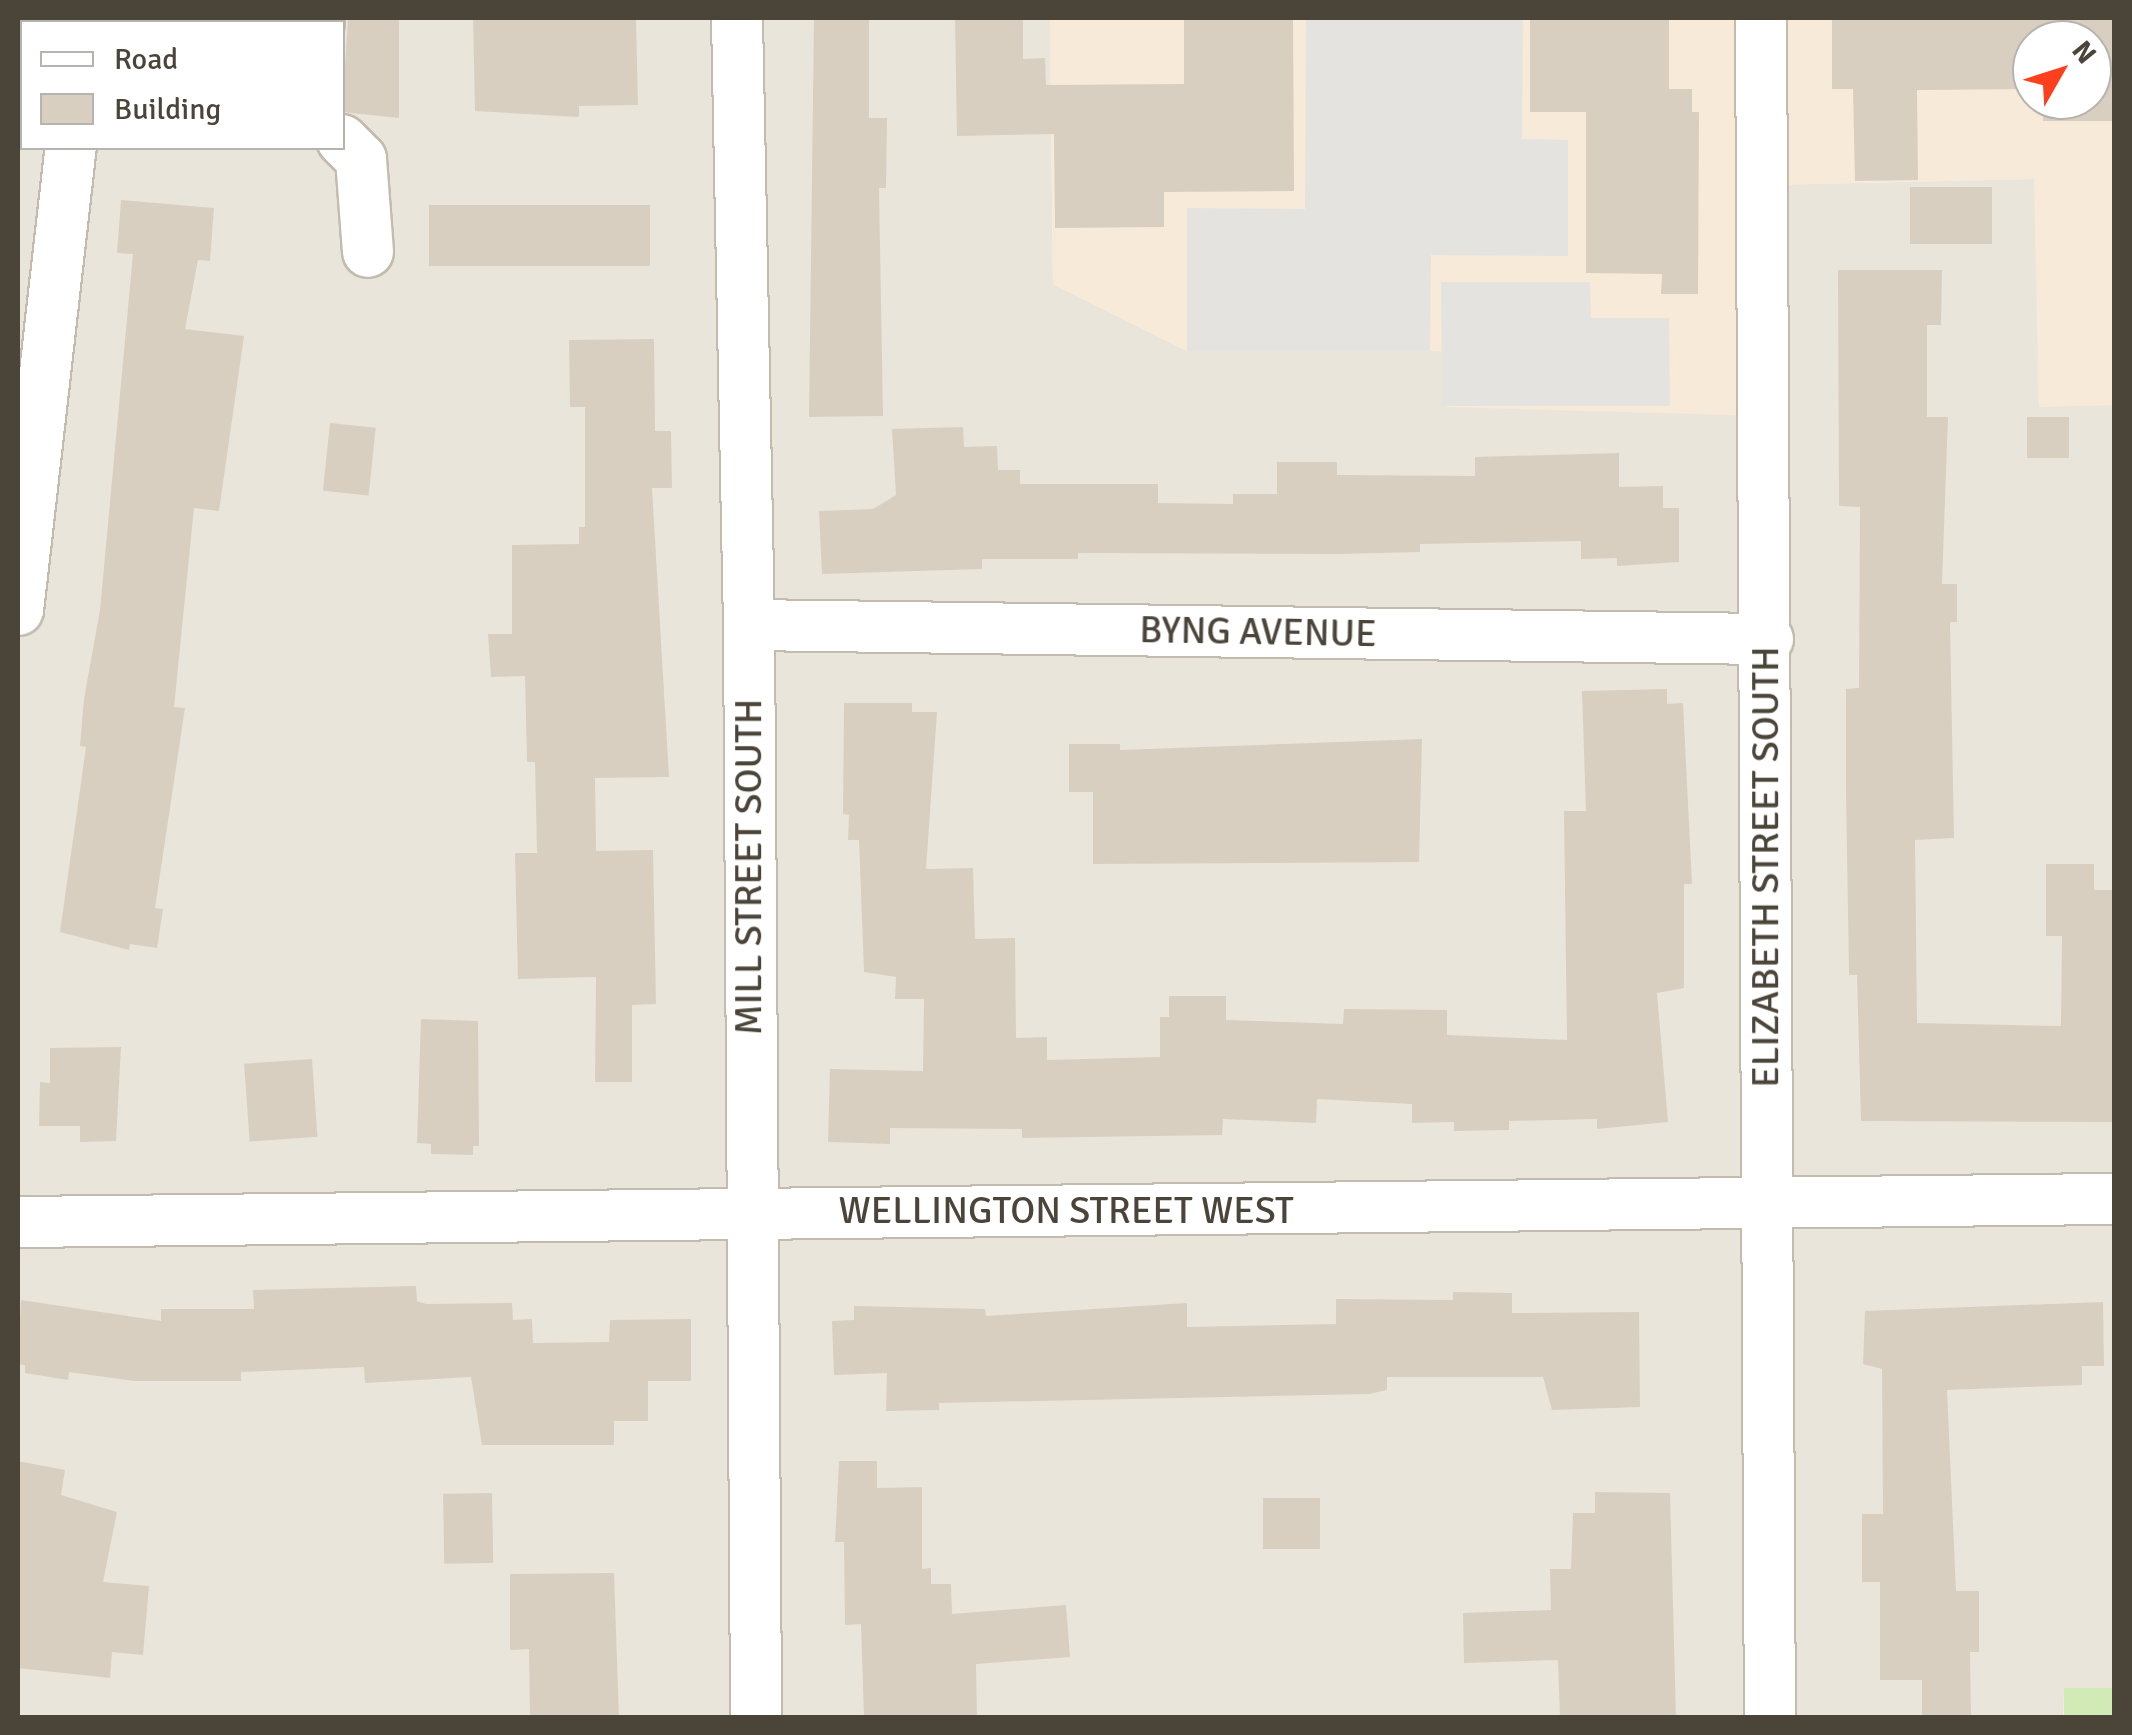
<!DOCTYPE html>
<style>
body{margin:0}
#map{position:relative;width:2132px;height:1735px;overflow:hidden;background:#f6f3ec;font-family:Signika,sans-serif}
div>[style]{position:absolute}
.residential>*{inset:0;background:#eae5da}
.commercial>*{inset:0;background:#f7ead8}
.green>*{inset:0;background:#d2eab5;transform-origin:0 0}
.parking>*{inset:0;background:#e5e3e0}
.building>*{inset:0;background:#d8cfc1;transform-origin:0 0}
.roads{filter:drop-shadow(2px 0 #c2bbae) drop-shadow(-2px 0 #c2bbae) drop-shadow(0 2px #c2bbae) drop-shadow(0 -2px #c2bbae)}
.minor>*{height:50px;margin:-25px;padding:0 25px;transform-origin:25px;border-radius:25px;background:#fff}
span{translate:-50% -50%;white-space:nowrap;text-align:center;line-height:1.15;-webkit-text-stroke:8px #fff;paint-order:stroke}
.street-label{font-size:38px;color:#4b4439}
.frame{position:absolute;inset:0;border:20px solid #4b4439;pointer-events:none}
.legend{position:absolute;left:20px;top:20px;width:325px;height:130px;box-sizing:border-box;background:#fff;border:2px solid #b7b4b0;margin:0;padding:12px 18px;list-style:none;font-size:30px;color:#4b4439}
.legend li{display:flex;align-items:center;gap:20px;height:50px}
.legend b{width:50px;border:2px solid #b7b4b0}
.north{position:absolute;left:2012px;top:20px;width:100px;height:100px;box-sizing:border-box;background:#fff;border:2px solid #b7b4b0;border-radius:50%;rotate:51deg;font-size:28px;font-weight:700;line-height:40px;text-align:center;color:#4b4439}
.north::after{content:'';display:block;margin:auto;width:35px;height:45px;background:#fc3f1d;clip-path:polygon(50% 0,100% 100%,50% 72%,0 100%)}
</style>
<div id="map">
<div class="residential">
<i style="clip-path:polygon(evenodd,18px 18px,1050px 18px,1053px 284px,1187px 351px,1442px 351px,1448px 407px,1764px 185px,2035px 179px,2039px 406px,2114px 405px,2114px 1688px,2064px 1689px,2063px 1718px,18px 1717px,18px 18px,22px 22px,342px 22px,342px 148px,22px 148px,22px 22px)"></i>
</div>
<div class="commercial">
<i style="clip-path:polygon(evenodd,1050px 18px,2114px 18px,2114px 405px,2039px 407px,2034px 179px,1764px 185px,1767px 416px,1447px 407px,1441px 351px,1187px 351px,1053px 284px,1050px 18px,2032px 40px,2092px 40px,2092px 100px,2032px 100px,2032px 40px)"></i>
</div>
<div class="green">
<i style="left:2114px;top:1688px;width:29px;height:50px;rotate:90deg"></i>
</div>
<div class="parking">
<i style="clip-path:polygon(1306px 18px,1523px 18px,1522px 139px,1568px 140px,1568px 256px,1431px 255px,1430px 351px,1187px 351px,1187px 208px,1305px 209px)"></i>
<i style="clip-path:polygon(1441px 282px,1590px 282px,1591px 318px,1669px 318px,1670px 406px,1442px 406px)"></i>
</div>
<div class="building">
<i style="clip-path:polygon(473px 18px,636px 18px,638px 105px,579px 106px,579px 117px,475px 111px)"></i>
<i style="clip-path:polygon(814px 18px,869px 18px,869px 118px,887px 118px,886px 188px,879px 188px,883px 416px,809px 417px)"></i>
<i style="clip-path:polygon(955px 18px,1023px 18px,1023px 59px,1045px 58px,1046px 85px,1184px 84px,1184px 18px,1293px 18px,1294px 191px,1164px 192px,1164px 227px,1055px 228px,1054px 134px,957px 136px)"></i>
<i style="clip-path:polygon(1530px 18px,1669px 18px,1669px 89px,1692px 89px,1692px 112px,1699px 112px,1698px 294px,1661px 294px,1662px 274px,1586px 273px,1586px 112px,1530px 112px)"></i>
<i style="clip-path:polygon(1832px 18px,2114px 18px,2114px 121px,2043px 121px,2044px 100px,2092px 100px,2092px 40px,2032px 40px,2032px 89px,1917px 90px,1918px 180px,1855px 181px,1853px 89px,1832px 89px)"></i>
<i style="clip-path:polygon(399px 19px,399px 118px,342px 112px,348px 20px)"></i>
<i style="left:1910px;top:187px;width:82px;height:57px"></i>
<i style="clip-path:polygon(121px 200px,214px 208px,210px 261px,198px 260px,185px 329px,244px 336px,219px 511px,194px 508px,174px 707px,185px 708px,155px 908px,163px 909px,157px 948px,130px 944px,129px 950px,60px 932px,86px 747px,80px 746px,84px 699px,100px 610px,133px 254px,117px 253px)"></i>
<i style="left:650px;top:205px;width:61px;height:221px;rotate:90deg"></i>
<i style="clip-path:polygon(1838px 270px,1942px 270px,1941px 325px,1927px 325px,1927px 417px,1948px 417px,1942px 584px,1957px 584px,1957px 622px,1950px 622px,1954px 838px,1915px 840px,1917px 1023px,2061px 1026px,2062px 936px,2046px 936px,2046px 864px,2094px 864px,2094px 890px,2114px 890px,2114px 1122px,1861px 1121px,1857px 975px,1849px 975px,1846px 790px,1846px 689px,1859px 688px,1860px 507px,1839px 506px)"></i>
<i style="clip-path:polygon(654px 339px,655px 431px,671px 431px,672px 488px,652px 488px,669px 777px,595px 778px,596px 851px,653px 850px,656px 1004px,632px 1005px,632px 1082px,595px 1082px,596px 977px,518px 979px,515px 853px,537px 853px,535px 762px,527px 762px,525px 676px,491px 677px,488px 634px,512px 634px,512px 545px,579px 544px,579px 527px,585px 527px,585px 407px,570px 407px,569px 340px)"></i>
<i style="left:2069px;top:417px;width:41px;height:42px;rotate:90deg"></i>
<i style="left:330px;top:423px;width:46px;height:68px;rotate:6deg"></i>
<i style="clip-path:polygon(963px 427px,964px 447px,997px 446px,998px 470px,1020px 470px,1020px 484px,1158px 484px,1158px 503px,1233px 504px,1233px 494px,1277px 494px,1277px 462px,1337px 462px,1337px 475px,1475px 476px,1475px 457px,1619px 453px,1619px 487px,1663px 486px,1663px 508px,1679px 508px,1679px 562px,1617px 566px,1617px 558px,1581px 559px,1581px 541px,1420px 544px,1420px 552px,1338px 554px,1078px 553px,1078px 559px,982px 559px,982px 569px,822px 574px,819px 511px,873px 509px,896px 495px,892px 429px)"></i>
<i style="clip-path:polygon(1667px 689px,1667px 704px,1683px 703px,1692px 884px,1684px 884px,1684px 988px,1657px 993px,1668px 1122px,1597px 1129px,1597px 1119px,1509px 1121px,1509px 1130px,1454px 1131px,1454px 1122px,1412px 1123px,1412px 1104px,1317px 1099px,1316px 1123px,1223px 1119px,1222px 1135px,1022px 1138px,1022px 1129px,890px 1128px,890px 1144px,828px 1142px,830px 1069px,923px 1071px,924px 999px,895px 999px,896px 977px,864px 972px,859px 840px,848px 840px,849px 815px,843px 814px,844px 703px,912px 703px,912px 712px,937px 712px,926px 869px,973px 868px,975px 939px,1015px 938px,1016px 1038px,1047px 1037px,1047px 1060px,1160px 1057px,1160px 1017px,1169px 1017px,1169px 996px,1226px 996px,1226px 1020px,1343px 1024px,1344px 1009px,1447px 1010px,1447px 1035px,1567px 1040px,1564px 811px,1586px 811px,1582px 691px)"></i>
<i style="clip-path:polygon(1422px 739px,1419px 862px,1093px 864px,1093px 792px,1069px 792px,1069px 744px,1120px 744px,1120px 750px)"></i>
<i style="clip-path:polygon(421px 1019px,478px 1021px,479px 1146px,473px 1146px,473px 1155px,431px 1154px,431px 1144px,417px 1143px)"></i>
<i style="clip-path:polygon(121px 1047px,116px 1141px,80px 1142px,80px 1126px,39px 1126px,40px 1082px,50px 1083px,50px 1048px)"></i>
<i style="left:312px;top:1059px;width:78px;height:68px;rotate:86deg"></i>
<i style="clip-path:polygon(416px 1286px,417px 1301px,426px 1304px,512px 1303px,513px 1320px,532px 1319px,533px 1343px,609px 1342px,610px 1320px,691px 1319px,691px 1381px,648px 1381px,648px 1421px,614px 1421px,614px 1445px,482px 1445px,471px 1377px,365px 1383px,364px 1367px,241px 1372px,241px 1381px,134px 1381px,69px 1372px,68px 1380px,25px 1373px,25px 1365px,18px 1364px,21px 1300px,161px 1321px,161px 1309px,254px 1309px,253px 1290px)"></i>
<i style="clip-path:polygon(1453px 1292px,1512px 1293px,1512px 1313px,1639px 1312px,1640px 1407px,1552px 1410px,1543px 1377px,1387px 1377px,1387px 1390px,1369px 1394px,939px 1403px,939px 1410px,886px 1411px,887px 1373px,834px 1375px,832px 1321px,854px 1320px,854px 1306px,985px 1309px,986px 1316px,1187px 1303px,1187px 1327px,1336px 1324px,1336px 1299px,1453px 1300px)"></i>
<i style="clip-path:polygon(2103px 1302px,2104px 1366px,2082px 1366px,2082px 1385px,1947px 1390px,1956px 1591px,1979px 1591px,1979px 1652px,1970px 1652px,1971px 1718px,1922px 1718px,1922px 1680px,1880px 1680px,1880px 1582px,1862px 1582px,1862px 1514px,1883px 1514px,1882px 1369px,1863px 1364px,1865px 1311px)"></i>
<i style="clip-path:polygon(18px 1461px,65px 1470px,61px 1495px,117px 1512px,103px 1582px,149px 1586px,143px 1655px,112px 1652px,110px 1678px,18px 1668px)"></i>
<i style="clip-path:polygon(839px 1461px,877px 1461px,877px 1488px,922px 1487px,922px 1569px,931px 1568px,931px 1584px,951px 1584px,952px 1614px,1066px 1605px,1070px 1657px,976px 1664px,977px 1718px,864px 1718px,861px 1624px,845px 1625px,844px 1542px,835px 1542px)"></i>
<i style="clip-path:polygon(1595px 1492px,1670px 1493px,1676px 1718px,1560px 1718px,1558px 1660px,1464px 1663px,1463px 1613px,1551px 1610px,1550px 1569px,1571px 1569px,1573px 1513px,1595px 1513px)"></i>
<i style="left:492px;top:1493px;width:70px;height:49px;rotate:89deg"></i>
<i style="left:1263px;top:1498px;width:57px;height:51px"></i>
<i style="clip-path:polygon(614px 1573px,619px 1718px,530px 1718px,529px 1649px,510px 1650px,510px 1574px)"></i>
</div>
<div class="roads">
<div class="minor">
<i style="left:319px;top:18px;width:4px;rotate:90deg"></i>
<i style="left:737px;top:18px;width:607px;rotate:88.87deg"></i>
<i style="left:749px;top:625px;width:1093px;rotate:89.63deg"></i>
<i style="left:1761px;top:18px;width:1700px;rotate:89.7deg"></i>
<i style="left:84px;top:22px;width:4px;rotate:-76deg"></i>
<i style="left:342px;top:140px;width:27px;rotate:45deg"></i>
<i style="left:361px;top:159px;width:93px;rotate:85.7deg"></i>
<i style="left:18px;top:610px;width:465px;rotate:-83.5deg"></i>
<i style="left:749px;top:625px;width:1019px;rotate:0.79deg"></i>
<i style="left:18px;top:1222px;width:2096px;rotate:-0.63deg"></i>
</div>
</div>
<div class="street-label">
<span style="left:1258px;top:632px;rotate:1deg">BYNG AVENUE</span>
<span style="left:749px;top:867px;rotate:-90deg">MILL STREET SOUTH</span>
<span style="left:1766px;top:867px;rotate:-90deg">ELIZABETH STREET SOUTH</span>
<span style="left:1066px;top:1211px">WELLINGTON STREET WEST</span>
</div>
<div class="frame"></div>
<ul class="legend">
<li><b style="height:12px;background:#fff"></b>Road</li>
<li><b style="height:28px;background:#d8cfc1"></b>Building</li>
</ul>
<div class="north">N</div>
</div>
